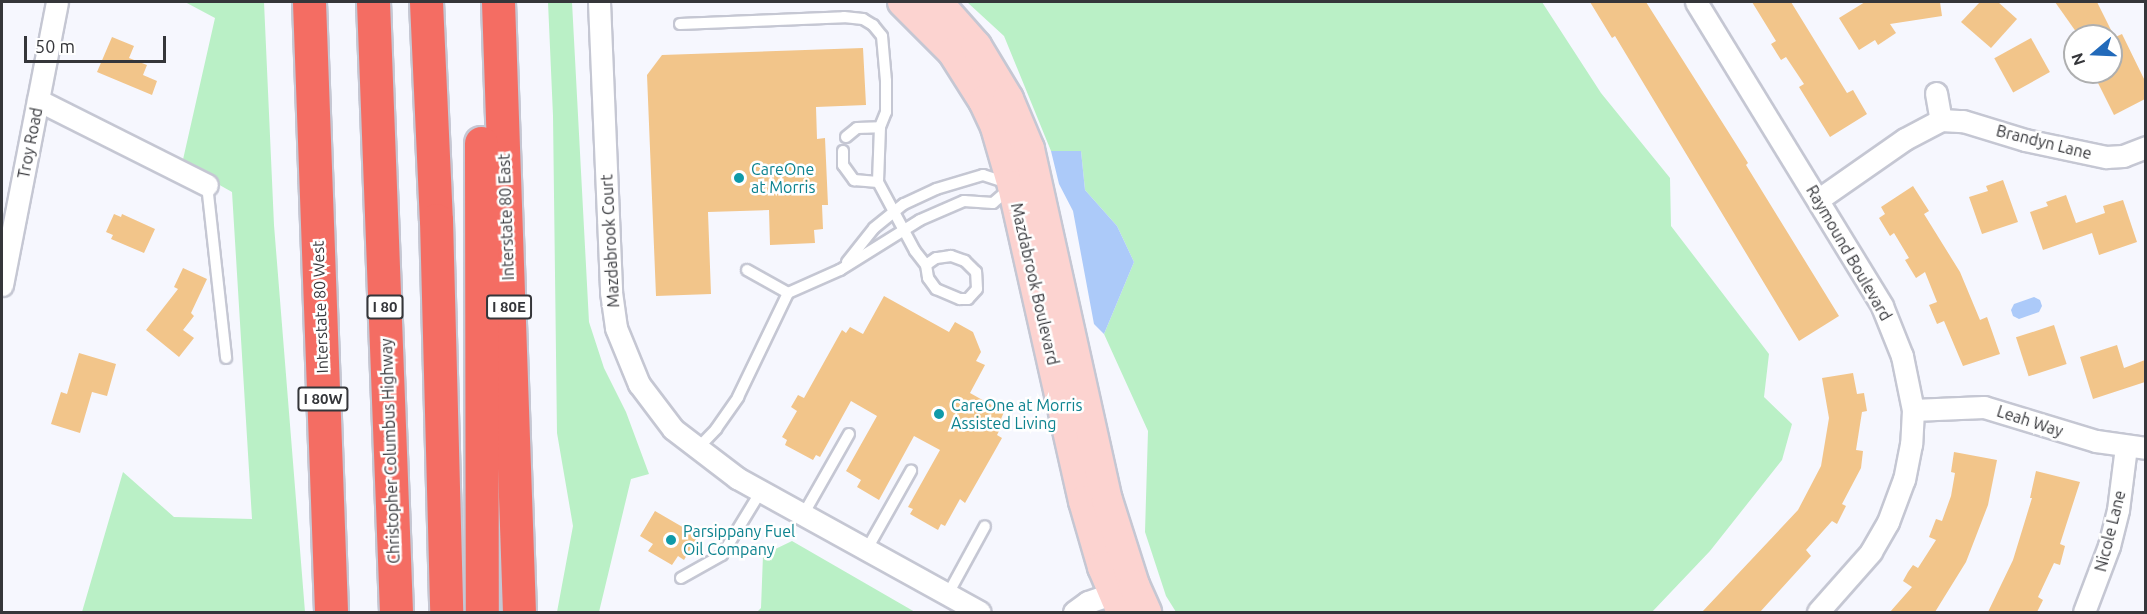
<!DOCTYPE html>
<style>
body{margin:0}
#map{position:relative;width:2147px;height:614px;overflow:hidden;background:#f6f7fe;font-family:Ubuntu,sans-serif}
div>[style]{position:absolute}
.green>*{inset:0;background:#baf0c6}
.water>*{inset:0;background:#accaf9}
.building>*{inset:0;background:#f2c58a;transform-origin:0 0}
.roads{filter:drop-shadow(2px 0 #c5c7d3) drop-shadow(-2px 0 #c5c7d3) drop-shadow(0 2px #c5c7d3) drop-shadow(0 -2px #c5c7d3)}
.lane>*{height:10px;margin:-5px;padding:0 5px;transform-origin:5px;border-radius:5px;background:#fff}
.street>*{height:21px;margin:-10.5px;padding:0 10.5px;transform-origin:10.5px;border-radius:10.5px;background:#fff}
.secondary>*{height:30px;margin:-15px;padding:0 15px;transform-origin:15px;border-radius:15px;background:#fcd3d0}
.highway>*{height:33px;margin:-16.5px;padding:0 16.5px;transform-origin:16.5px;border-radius:16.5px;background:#f46d63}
.dots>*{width:16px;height:16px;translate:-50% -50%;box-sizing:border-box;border:3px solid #fff;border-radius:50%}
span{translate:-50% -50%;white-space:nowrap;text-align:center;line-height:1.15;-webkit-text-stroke:5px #fff;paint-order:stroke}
.shield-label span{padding:2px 4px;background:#fff;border:2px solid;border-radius:4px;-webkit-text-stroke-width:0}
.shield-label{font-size:15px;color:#35363a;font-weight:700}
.street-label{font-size:16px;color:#35363a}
.culture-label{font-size:16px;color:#0d838f}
.left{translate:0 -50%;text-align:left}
.frame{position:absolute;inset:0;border:3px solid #35363a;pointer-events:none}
.north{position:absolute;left:2063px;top:24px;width:60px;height:60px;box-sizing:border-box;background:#fff;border:2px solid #aeafb0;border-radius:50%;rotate:251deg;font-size:16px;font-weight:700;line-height:24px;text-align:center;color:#35363a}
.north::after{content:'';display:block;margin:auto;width:21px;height:27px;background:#226aba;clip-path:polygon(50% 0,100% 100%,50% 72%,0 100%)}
.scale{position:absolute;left:24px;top:36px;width:142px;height:27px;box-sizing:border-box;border:3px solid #35363a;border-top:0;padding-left:8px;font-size:18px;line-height:21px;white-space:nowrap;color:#35363a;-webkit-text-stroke:4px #fff;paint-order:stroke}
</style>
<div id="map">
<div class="green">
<i style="clip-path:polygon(185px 2px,264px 2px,274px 225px,305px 612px,82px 612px,123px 472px,174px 517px,252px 519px,232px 192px,182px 164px,215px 18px)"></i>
<i style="clip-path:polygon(548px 2px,572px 2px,589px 322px,604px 368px,626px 412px,649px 474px,631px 479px,599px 612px,557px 612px,573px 526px,557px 433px,553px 116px)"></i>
<i style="clip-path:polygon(967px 2px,1542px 2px,1601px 93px,1670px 178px,1671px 226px,1769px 354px,1764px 397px,1792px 424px,1782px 460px,1710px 551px,1652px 612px,1176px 612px,1166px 596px,1145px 532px,1148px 431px,1104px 334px,1134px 262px,1117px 226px,1085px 190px,1081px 151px,1051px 151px,1004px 36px)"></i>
<i style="clip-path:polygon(792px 541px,915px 612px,757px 612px,761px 608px,763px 555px)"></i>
</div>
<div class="water">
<i style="clip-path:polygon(1051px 151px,1081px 151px,1085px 190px,1117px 226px,1134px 262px,1104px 334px,1094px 324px,1073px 211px,1059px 184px)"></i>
<i style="clip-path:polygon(2034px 297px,2040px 300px,2042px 306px,2039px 312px,2019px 319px,2013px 316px,2011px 310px,2014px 304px)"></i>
</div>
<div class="building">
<i style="clip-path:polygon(1590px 2px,1646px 2px,1736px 144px,1748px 163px,1746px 165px,1839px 316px,1799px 341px,1615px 36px,1612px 38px)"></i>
<i style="clip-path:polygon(1752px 2px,1791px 2px,1847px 93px,1853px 90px,1867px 114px,1830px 137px,1799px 87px,1804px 84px,1786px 57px,1781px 60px,1771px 44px,1776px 41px)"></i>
<i style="clip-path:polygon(1865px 2px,1940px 2px,1942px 16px,1890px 24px,1896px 33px,1878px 45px,1875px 40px,1859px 50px,1839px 18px)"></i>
<i style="clip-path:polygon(1980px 2px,1998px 2px,2017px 19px,1991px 48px,1961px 22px)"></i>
<i style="clip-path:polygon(2055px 2px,2097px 2px,2114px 36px,2079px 36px)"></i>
<i style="clip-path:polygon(2122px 34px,2145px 81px,2145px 99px,2114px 115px,2097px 81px,2111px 74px,2111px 39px)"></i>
<i style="clip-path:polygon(112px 37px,134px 46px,129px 58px,147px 65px,143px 75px,157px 81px,152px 95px,97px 72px)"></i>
<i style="left:2031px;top:38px;width:39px;height:42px;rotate:61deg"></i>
<i style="clip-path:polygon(863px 48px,866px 105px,816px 107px,817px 139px,825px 138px,828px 205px,822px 205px,823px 229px,814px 230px,815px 243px,770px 245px,769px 210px,708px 212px,711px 294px,656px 296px,647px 75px,662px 55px)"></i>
<i style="clip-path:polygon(2003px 180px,2018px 222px,1982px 234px,1969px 197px,1988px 191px,1986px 186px)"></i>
<i style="clip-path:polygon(1913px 186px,1929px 211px,1924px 214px,1960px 272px,1980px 320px,1987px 317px,2000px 354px,1963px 366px,1944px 321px,1937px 324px,1929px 305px,1937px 302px,1925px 272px,1916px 278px,1905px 260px,1909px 258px,1894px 233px,1890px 236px,1879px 218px,1885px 214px,1881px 207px)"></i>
<i style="clip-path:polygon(2066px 195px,2076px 223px,2105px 213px,2103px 206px,2123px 200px,2137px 242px,2099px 255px,2092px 233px,2043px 250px,2030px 212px,2048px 206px,2046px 202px)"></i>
<i style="clip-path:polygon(114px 214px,121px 217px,122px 214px,155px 229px,144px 253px,111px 239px,113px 235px,106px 232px)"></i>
<i style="clip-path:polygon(183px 268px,207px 279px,191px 313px,194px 316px,183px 330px,194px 338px,179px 357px,146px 330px,178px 289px,174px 287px)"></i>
<i style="clip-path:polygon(884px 296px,949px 332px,955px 322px,973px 332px,981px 352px,976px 361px,985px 365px,970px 393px,1004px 412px,1001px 419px,1004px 421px,997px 435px,1002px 438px,993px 454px,965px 503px,960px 499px,945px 526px,941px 524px,938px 530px,910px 514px,913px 509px,908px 507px,940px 450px,914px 436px,879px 500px,857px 487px,861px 480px,846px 471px,877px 416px,851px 401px,820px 457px,816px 455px,813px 460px,785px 445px,787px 440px,782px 437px,797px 411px,791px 407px,798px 395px,804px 398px,842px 330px,846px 333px,850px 327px,863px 334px)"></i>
<i style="left:2054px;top:325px;width:41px;height:40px;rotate:72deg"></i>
<i style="clip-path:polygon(2117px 345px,2124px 368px,2145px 360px,2145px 382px,2093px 399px,2080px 357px)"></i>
<i style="clip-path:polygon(79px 353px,116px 364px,107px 396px,92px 392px,80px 433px,51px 424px,61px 392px,67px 394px)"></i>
<i style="clip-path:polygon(1853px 373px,1857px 394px,1864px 393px,1867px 411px,1862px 412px,1856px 450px,1863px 451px,1861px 468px,1842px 504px,1846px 506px,1837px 524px,1832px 521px,1806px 550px,1811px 556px,1760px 612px,1702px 612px,1798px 510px,1821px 466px,1829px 418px,1822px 378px)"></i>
<i style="clip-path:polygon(1954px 452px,1997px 460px,1988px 505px,1966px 562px,1935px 612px,1890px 612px,1912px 587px,1903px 581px,1908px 572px,1913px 565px,1918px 568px,1936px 540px,1929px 537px,1936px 519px,1942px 521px,1951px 496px,1955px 473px,1951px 472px)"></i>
<i style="clip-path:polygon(2036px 471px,2080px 482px,2060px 544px,2065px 546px,2060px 565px,2054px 563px,2038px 597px,2043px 600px,2037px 612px,1988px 612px,2013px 560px,2032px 498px,2030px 498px)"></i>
<i style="clip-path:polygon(655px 511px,698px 536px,684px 560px,678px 556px,672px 565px,648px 551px,653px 544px,640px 536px)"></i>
</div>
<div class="roads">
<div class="lane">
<i style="left:680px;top:24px;width:164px;rotate:-2.4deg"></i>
<i style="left:844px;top:17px;width:19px;rotate:6deg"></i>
<i style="left:863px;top:19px;width:12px;rotate:31deg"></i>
<i style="left:873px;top:25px;width:14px;rotate:51deg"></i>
<i style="left:882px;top:36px;width:45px;rotate:84.9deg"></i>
<i style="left:886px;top:81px;width:31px;rotate:90deg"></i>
<i style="left:886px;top:112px;width:16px;rotate:112deg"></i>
<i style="left:880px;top:127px;width:55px;rotate:92.1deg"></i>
<i style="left:878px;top:182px;width:78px;rotate:61.8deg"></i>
<i style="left:915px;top:251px;width:18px;rotate:52deg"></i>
<i style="left:926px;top:265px;width:13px;rotate:81deg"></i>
<i style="left:928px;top:278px;width:14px;rotate:54deg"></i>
<i style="left:936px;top:289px;width:26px;rotate:23deg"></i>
<i style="left:960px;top:299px;width:8px"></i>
<i style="left:968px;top:299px;width:13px;rotate:-48deg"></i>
<i style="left:977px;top:289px;width:17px;rotate:-93deg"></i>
<i style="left:976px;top:272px;width:16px;rotate:-135deg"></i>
<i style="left:965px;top:261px;width:15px;rotate:-160deg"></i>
<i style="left:951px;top:256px;width:15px;rotate:172deg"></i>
<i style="left:936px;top:258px;width:12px;rotate:145deg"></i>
<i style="left:846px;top:137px;width:14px;rotate:-39deg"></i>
<i style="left:857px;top:128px;width:23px;rotate:-2deg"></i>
<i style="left:843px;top:151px;width:14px;rotate:90deg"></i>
<i style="left:843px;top:165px;width:19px;rotate:54deg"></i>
<i style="left:854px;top:180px;width:24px;rotate:5deg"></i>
<i style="left:207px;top:185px;width:174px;rotate:83.7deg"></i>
<i style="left:847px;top:262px;width:43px;rotate:-51.5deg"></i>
<i style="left:874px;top:228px;width:38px;rotate:-39deg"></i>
<i style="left:904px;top:204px;width:35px;rotate:-25deg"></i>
<i style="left:936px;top:189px;width:49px;rotate:-16.6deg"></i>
<i style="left:983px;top:175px;width:25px;rotate:18deg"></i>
<i style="left:747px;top:270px;width:47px;rotate:29.3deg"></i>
<i style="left:697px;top:449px;width:28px;rotate:-46deg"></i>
<i style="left:716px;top:429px;width:39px;rotate:-55deg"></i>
<i style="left:738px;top:397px;width:115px;rotate:-64.3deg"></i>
<i style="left:788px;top:293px;width:57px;rotate:-23.9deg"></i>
<i style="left:840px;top:270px;width:94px;rotate:-32deg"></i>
<i style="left:920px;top:220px;width:48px;rotate:-23.4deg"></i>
<i style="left:964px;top:201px;width:29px;rotate:4deg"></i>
<i style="left:993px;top:203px;width:21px;rotate:-41deg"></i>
<i style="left:803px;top:515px;width:93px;rotate:-60.4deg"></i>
<i style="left:867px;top:549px;width:90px;rotate:-60.6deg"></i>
<i style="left:681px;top:578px;width:47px;rotate:-29.3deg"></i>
<i style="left:722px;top:555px;width:75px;rotate:-58.6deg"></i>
<i style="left:948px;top:594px;width:77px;rotate:-61.4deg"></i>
</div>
<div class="street">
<i style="left:599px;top:2px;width:290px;rotate:87.6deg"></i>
<i style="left:611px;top:292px;width:36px;rotate:82deg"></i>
<i style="left:616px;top:328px;width:61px;rotate:67.7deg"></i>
<i style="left:639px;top:384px;width:56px;rotate:52.9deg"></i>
<i style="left:673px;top:429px;width:81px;rotate:37.4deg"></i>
<i style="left:737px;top:478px;width:277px;rotate:28.9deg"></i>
<i style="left:1696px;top:2px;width:356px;rotate:58.5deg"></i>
<i style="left:1882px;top:306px;width:54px;rotate:68.2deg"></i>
<i style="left:1902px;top:356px;width:55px;rotate:78.5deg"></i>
<i style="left:1913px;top:410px;width:34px;rotate:93deg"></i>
<i style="left:1911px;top:444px;width:36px;rotate:101deg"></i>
<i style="left:1904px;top:479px;width:46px;rotate:110.4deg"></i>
<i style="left:1888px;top:522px;width:34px;rotate:120deg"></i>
<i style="left:1871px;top:552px;width:80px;rotate:131.5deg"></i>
<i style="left:1936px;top:93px;width:27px;rotate:80deg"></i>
<i style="left:38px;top:100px;width:189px;rotate:26.7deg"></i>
<i style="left:1819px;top:199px;width:105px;rotate:-34.9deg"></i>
<i style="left:1905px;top:139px;width:41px;rotate:-27.8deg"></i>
<i style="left:1941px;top:120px;width:22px;rotate:3deg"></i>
<i style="left:1963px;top:121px;width:65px;rotate:17deg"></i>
<i style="left:2025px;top:140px;width:83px;rotate:11.9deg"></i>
<i style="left:2106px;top:157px;width:17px;rotate:-3deg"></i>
<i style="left:2123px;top:156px;width:25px;rotate:-21deg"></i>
<i style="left:2px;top:285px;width:288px;rotate:-79deg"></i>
<i style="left:1913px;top:410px;width:71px;rotate:-2.4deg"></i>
<i style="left:1984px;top:407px;width:117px;rotate:16.9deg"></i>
<i style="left:2096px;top:441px;width:50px;rotate:8deg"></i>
<i style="left:1074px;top:612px;width:17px;rotate:-36deg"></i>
<i style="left:1088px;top:602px;width:39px;rotate:-19deg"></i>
<i style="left:2084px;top:612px;width:71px;rotate:-69.3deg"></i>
<i style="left:2109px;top:546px;width:37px;rotate:-76deg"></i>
<i style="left:2118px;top:510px;width:64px;rotate:-82.8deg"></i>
</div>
<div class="secondary">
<i style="left:903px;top:2px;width:71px;rotate:45deg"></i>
<i style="left:953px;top:52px;width:58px;rotate:57.7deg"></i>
<i style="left:984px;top:101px;width:29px;rotate:65deg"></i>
<i style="left:996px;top:127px;width:61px;rotate:73.9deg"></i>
<i style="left:1013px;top:186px;width:323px;rotate:77.3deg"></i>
<i style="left:1084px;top:501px;width:69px;rotate:73.9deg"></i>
<i style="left:1103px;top:567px;width:49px;rotate:67.1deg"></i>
<i style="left:937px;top:2px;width:59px;rotate:48.4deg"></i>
<i style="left:976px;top:46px;width:62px;rotate:58.9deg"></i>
<i style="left:1008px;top:99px;width:54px;rotate:67.2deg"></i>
<i style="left:1029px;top:149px;width:360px;rotate:77.5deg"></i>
<i style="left:1107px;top:500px;width:89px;rotate:72.4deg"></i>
<i style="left:1134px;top:585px;width:30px;rotate:66deg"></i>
</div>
<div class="highway">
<i style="left:309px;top:2px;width:610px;rotate:87.93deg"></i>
<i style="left:373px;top:2px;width:610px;rotate:87.84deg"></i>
<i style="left:426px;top:2px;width:218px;rotate:87.4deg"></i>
<i style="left:436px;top:220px;width:392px;rotate:88.5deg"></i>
<i style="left:498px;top:2px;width:610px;rotate:88.03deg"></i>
<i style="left:481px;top:143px;width:469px;rotate:89.9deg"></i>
</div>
</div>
<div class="dots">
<i style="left:739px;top:178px;background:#0f9aa8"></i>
<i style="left:939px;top:414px;background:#0f9aa8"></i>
<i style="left:671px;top:540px;background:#0f9aa8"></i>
</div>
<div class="shield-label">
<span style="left:385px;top:307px">I 80</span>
<span style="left:509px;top:307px">I 80E</span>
<span style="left:323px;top:399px">I 80W</span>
</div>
<div class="street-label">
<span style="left:2044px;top:142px;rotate:14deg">Brandyn Lane</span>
<span style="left:30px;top:143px;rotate:-79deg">Troy Road</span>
<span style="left:506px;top:217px;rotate:-92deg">Interstate 80 East</span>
<span style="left:610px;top:241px;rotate:-93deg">Mazdabrook Court</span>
<span style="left:1849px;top:253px;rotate:60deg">Raymound Boulevard</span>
<span style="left:1035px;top:284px;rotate:77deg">Mazdabrook Boulevard</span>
<span style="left:320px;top:307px;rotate:-92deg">Interstate 80 West</span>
<span style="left:2030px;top:421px;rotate:18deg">Leah Way</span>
<span style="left:390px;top:451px;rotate:-92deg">Christopher Columbus Highway</span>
<span style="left:2110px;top:531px;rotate:-76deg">Nicole Lane</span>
</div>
<div class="culture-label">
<span class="left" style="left:751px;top:178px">CareOne<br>at Morris</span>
<span class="left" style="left:951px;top:414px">CareOne at Morris<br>Assisted Living</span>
<span class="left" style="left:683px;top:540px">Parsippany Fuel<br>Oil Company</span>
</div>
<div class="frame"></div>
<div class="north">N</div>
<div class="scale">50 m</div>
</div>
